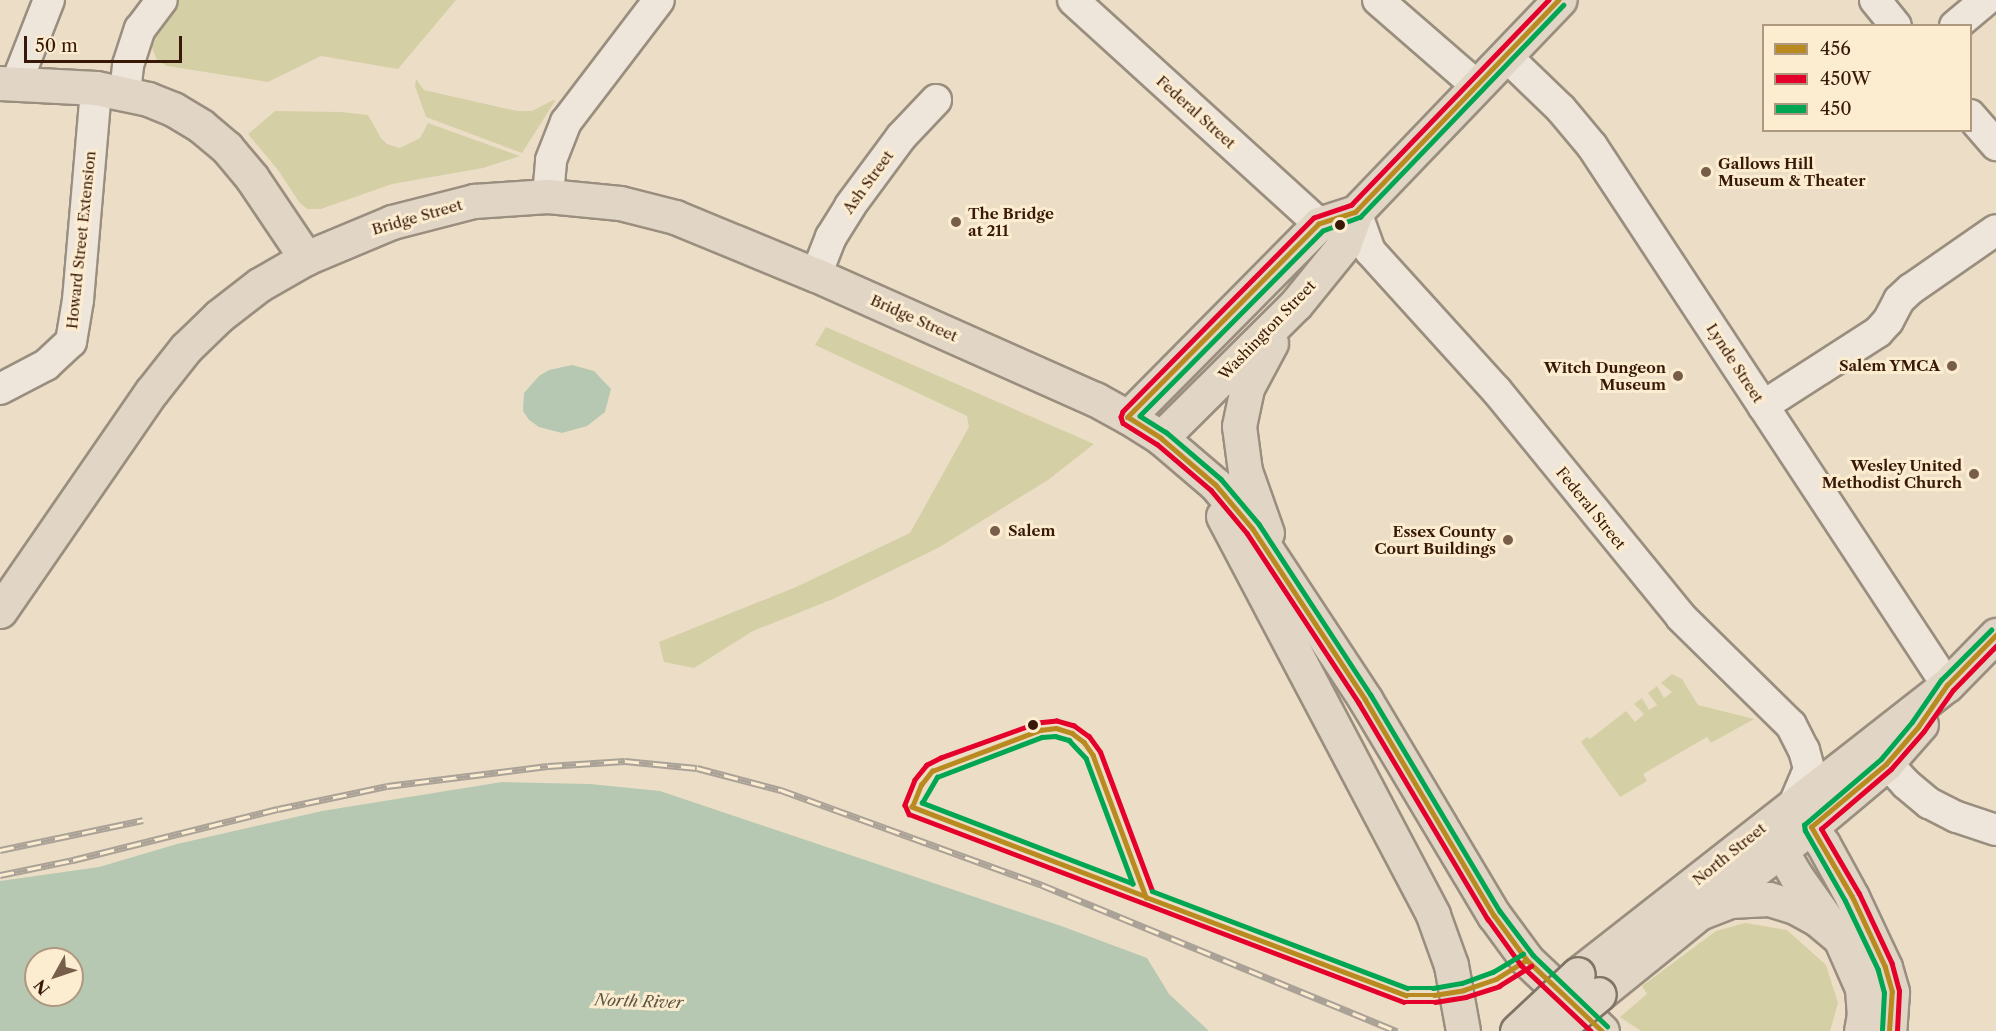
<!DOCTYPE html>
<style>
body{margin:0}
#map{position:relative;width:1996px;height:1031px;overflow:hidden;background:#ecdec6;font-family:"Libre Caslon Text",serif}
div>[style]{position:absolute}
.green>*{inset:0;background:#d5cfa6}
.water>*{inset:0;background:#b6c8b2}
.roads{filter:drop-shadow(2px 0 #9a8e7f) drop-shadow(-2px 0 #9a8e7f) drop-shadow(0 2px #9a8e7f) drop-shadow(0 -2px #9a8e7f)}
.minor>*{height:30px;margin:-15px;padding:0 15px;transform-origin:15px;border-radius:15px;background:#eee6da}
.major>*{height:33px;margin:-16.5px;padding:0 16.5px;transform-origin:16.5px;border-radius:16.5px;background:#e1d6c5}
.highway>*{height:33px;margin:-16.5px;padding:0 16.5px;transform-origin:16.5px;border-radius:16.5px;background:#e1d6c5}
.rail>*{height:7px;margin-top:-3.5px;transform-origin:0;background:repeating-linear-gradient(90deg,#fcecd0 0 14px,#aba297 0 28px);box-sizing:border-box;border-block:2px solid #aba297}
.bridges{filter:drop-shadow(2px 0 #807466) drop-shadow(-2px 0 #807466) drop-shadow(0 2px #807466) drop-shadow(0 -2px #807466)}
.major-bridge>*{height:33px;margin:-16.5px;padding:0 16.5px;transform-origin:16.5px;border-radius:16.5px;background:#e1d6c5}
.highway-bridge>*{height:33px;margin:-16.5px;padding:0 16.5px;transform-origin:16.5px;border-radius:16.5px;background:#e1d6c5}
.bus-1>*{height:4.5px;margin:-2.25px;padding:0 2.25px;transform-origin:2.25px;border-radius:2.25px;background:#b98a1f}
.bus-2>*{height:4.5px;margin:-2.25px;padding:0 2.25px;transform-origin:2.25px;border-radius:2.25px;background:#e4002b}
.bus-3>*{height:4.5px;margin:-2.25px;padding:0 2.25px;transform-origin:2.25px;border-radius:2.25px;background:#00a651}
.dots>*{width:16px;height:16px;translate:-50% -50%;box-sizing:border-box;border:3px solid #fcecd0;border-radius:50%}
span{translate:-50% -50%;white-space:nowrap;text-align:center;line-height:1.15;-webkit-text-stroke:6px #fcecd0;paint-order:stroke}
.street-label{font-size:15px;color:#381907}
.poi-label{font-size:15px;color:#381907;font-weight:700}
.left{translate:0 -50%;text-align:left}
.right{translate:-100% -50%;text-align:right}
.water-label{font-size:16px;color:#5c5340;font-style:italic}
.legend{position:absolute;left:1762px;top:24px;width:210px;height:108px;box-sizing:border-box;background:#fcecd0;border:2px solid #ae9880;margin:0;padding:8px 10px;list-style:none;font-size:18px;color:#381907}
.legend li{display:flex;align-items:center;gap:12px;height:30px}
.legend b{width:30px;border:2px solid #ae9880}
.north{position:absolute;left:24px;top:947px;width:60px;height:60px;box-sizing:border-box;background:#fcecd0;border:2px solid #ae9880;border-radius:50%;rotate:230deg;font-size:16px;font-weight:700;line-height:24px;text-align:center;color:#381907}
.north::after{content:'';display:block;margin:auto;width:21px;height:27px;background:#775e4a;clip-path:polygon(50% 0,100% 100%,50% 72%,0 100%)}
.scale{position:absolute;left:24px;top:36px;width:158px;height:27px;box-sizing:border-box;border:3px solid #381907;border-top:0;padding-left:8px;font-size:18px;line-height:21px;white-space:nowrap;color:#381907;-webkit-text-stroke:4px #fcecd0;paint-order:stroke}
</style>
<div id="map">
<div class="green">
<i style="clip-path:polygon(176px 0,456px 0,398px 69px,321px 56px,268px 82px,167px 66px,157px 60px,150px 43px,154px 30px)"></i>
<i style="clip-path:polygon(416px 79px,424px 90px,517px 111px,532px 111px,553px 100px,555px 101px,522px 153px,426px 117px,415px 86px)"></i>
<i style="clip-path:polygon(275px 111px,341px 112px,368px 115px,381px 138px,387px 144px,400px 148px,420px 138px,428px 123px,520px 156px,483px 168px,392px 184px,321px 209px,307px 209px,299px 202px,278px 170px,248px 134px)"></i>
<i style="clip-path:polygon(826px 327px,1094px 444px,1048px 480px,938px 548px,833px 599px,753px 631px,694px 668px,664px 662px,659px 642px,796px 587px,910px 533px,969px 427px,967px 416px,815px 345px)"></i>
<i style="clip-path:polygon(1672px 674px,1682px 679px,1698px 705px,1754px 719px,1711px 743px,1707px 737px,1643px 774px,1647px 781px,1620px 797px,1581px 742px,1587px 737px,1590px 739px,1626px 711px,1635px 722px,1644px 714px,1634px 704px,1642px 698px,1649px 710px,1657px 705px,1648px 693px,1657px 686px,1664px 698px,1672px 692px,1661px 683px)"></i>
<i style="clip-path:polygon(1745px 923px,1787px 930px,1826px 965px,1838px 1003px,1830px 1031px,1641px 1031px,1620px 1017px,1647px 994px,1642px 986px,1716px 931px)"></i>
</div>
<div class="water">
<i style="clip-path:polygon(572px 365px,594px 371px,611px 389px,605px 412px,587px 426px,562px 433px,539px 427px,529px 420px,523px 411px,524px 393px,539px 376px,549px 370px)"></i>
<i style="clip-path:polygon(evenodd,502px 782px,590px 784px,660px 791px,1064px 927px,1147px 958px,1169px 994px,1209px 1031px,0 1031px,0 881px,99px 867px,177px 844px,322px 811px,502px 782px,36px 959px,72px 959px,72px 995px,36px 995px,36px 959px)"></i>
</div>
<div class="roads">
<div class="minor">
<i style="left:1073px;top:0;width:333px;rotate:42.3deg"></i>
<i style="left:1378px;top:0;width:131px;rotate:41deg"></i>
<i style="left:1875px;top:0;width:33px;rotate:51deg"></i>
<i style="left:1955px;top:26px;width:40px;rotate:-40deg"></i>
<i style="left:1506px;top:56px;width:76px;rotate:43.9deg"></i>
<i style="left:1561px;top:109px;width:48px;rotate:50deg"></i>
<i style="left:1592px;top:146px;width:645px;rotate:56.63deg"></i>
<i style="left:16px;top:84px;width:90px;rotate:-68.6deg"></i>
<i style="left:125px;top:94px;width:29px;rotate:-84deg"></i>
<i style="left:128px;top:65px;width:38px;rotate:-72deg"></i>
<i style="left:140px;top:29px;width:36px;rotate:-53deg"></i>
<i style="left:1970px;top:115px;width:40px;rotate:49deg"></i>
<i style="left:548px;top:196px;width:36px;rotate:-85deg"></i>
<i style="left:551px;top:160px;width:41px;rotate:-68.5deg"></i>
<i style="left:566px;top:122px;width:153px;rotate:-52.7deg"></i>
<i style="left:1356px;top:212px;width:41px;rotate:70.3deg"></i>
<i style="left:1370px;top:251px;width:189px;rotate:47.8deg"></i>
<i style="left:1497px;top:391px;width:291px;rotate:50.8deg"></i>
<i style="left:1681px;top:617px;width:154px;rotate:44.5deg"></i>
<i style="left:1791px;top:725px;width:28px;rotate:63deg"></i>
<i style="left:1804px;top:750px;width:20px;rotate:75deg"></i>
<i style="left:1809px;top:769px;width:38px;rotate:113deg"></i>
<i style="left:816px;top:275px;width:41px;rotate:-68.5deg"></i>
<i style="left:831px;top:237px;width:36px;rotate:-58deg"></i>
<i style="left:850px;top:206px;width:86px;rotate:-53.5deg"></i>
<i style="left:901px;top:137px;width:51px;rotate:-46.6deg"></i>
<i style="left:0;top:389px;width:52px;rotate:-27.6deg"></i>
<i style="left:46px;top:365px;width:34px;rotate:-43deg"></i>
<i style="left:71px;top:342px;width:43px;rotate:-80.5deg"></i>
<i style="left:78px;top:300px;width:213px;rotate:-85.1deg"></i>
<i style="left:1763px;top:406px;width:137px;rotate:-32.8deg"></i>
<i style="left:1878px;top:332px;width:15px;rotate:-48deg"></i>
<i style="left:1888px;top:321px;width:24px;rotate:-62deg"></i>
<i style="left:1899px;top:300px;width:16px;rotate:-43deg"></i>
<i style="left:1911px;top:289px;width:103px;rotate:-34.8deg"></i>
<i style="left:1870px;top:745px;width:53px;rotate:47.3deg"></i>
<i style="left:1906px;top:784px;width:30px;rotate:40deg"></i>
<i style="left:1929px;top:803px;width:31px;rotate:27deg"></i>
<i style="left:1957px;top:817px;width:41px;rotate:18.4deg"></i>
</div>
<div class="major">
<i style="left:0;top:611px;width:267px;rotate:-55.4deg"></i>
<i style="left:152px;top:391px;width:55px;rotate:-51.7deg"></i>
<i style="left:186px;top:348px;width:46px;rotate:-44.1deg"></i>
<i style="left:219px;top:316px;width:51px;rotate:-37.8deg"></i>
<i style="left:259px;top:285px;width:54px;rotate:-29.9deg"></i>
<i style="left:1798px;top:810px;width:42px;rotate:53.7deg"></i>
<i style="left:1823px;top:844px;width:60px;rotate:61.3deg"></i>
<i style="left:1852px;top:897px;width:77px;rotate:64.8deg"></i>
<i style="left:1885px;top:967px;width:26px;rotate:74deg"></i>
<i style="left:1892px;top:992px;width:39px;rotate:94deg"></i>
<i style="left:1770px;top:832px;width:51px;rotate:59.4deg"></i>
<i style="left:1796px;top:876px;width:71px;rotate:54.7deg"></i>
<i style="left:1701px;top:912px;width:139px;rotate:-37.7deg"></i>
<i style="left:1811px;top:827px;width:98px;rotate:-40deg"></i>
<i style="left:1886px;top:764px;width:53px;rotate:-48.8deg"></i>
<i style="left:1578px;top:974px;width:469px;rotate:-38.1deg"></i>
<i style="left:1947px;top:685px;width:70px;rotate:-45.6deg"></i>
</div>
<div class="highway">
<i style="left:0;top:83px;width:96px;rotate:3deg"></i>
<i style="left:96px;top:88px;width:53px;rotate:11.9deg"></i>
<i style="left:148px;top:99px;width:27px;rotate:22deg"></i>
<i style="left:173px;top:109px;width:33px;rotate:31deg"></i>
<i style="left:201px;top:126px;width:34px;rotate:40deg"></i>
<i style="left:227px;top:148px;width:39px;rotate:50deg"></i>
<i style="left:252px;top:178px;width:97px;rotate:56deg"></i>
<i style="left:306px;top:258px;width:93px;rotate:-22.7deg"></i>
<i style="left:392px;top:222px;width:85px;rotate:-14.4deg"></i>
<i style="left:474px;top:201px;width:74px;rotate:-3.9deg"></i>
<i style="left:548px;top:196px;width:72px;rotate:5.6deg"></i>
<i style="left:620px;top:203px;width:57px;rotate:14.3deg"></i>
<i style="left:675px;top:217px;width:152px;rotate:22.4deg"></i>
<i style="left:816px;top:275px;width:305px;rotate:24deg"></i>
<i style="left:1095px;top:399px;width:38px;rotate:29deg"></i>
<i style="left:1128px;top:417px;width:39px;rotate:32deg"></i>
<i style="left:1161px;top:438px;width:72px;rotate:40.5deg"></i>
<i style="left:1216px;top:485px;width:57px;rotate:49.9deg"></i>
<i style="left:1253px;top:529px;width:204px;rotate:56.6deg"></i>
<i style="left:1365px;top:699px;width:252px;rotate:59.2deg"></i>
<i style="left:1494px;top:915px;width:56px;rotate:53.7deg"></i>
<i style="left:1527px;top:960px;width:103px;rotate:43.4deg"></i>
<i style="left:1128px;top:417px;width:272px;rotate:-45.3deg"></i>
<i style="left:1319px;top:224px;width:39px;rotate:-18deg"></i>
<i style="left:1161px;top:438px;width:190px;rotate:-44.8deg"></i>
<i style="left:1296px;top:304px;width:76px;rotate:-50.9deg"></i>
<i style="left:1344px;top:245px;width:35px;rotate:-70deg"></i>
<i style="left:1356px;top:212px;width:294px;rotate:-46.2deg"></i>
<i style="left:1223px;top:516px;width:451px;rotate:62.2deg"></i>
<i style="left:1433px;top:915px;width:53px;rotate:70.2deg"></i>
<i style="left:1451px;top:965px;width:67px;rotate:79.7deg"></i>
<i style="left:1267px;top:533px;width:66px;rotate:-109.5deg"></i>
<i style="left:1245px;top:471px;width:45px;rotate:-97.6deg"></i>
<i style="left:1239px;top:426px;width:39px;rotate:-78deg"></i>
<i style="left:1247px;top:388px;width:51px;rotate:-61.9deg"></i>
<i style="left:1599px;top:994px;width:129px;rotate:-39deg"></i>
<i style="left:1699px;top:913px;width:33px;rotate:-21deg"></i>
<i style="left:1730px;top:901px;width:39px;rotate:-3deg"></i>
<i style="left:1769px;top:899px;width:27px;rotate:17deg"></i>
<i style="left:1795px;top:907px;width:25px;rotate:29deg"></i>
<i style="left:1817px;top:919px;width:30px;rotate:40deg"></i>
<i style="left:1840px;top:938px;width:55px;rotate:66.3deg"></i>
<i style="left:1862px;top:988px;width:26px;rotate:86deg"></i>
<i style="left:1864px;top:1014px;width:17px;rotate:100deg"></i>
</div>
</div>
<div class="rail">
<i style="left:0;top:850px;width:146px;rotate:-11.8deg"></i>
<i style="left:0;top:875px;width:75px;rotate:-11.6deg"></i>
<i style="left:73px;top:860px;width:211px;rotate:-14deg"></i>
<i style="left:278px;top:809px;width:111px;rotate:-11.9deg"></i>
<i style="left:387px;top:786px;width:162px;rotate:-7.1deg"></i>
<i style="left:548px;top:766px;width:77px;rotate:-3.7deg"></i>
<i style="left:625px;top:761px;width:72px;rotate:5.6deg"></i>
<i style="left:697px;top:768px;width:87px;rotate:14.7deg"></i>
<i style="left:781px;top:790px;width:278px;rotate:20deg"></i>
<i style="left:1042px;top:885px;width:384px;rotate:22.4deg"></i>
</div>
<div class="bridges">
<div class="major-bridge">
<i style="left:1517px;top:1031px;width:83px;rotate:-43.1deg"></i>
</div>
<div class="highway-bridge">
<i style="left:1555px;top:1031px;width:57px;rotate:-40.1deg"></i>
</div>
</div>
<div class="bus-1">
<i style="left:1559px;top:0;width:294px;rotate:133.8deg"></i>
<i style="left:1356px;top:212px;width:39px;rotate:162deg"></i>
<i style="left:1319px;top:224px;width:272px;rotate:134.7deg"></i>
<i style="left:1128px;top:417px;width:39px;rotate:32deg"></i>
<i style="left:1161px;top:438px;width:72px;rotate:40.5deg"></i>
<i style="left:1216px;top:485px;width:57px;rotate:49.9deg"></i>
<i style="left:1253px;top:529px;width:204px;rotate:56.6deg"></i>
<i style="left:1365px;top:699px;width:252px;rotate:59.2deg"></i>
<i style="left:1494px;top:915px;width:56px;rotate:53.7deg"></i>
<i style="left:1527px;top:960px;width:103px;rotate:43.4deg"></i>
<i style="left:1056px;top:728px;width:17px;rotate:17deg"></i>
<i style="left:1072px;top:733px;width:15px;rotate:37deg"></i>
<i style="left:1084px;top:742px;width:16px;rotate:55deg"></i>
<i style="left:1093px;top:755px;width:152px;rotate:69.5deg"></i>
<i style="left:1146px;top:897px;width:251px;rotate:-159deg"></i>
<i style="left:912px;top:807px;width:24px;rotate:-68deg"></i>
<i style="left:921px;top:785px;width:18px;rotate:-52deg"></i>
<i style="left:932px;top:771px;width:116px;rotate:-20.8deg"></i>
<i style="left:1040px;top:730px;width:16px;rotate:-7deg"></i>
<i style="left:1146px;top:897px;width:278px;rotate:20.7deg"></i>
<i style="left:1406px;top:995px;width:28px"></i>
<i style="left:1434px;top:995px;width:30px;rotate:-9deg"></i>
<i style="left:1464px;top:990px;width:34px;rotate:-19deg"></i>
<i style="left:1496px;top:979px;width:36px;rotate:-32deg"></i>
<i style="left:1889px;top:1031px;width:39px;rotate:-86deg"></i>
<i style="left:1892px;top:992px;width:26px;rotate:-106deg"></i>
<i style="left:1885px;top:967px;width:77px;rotate:-115.2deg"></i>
<i style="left:1852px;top:897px;width:81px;rotate:-120.4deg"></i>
<i style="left:1811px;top:827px;width:98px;rotate:-40deg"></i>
<i style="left:1886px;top:764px;width:49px;rotate:-49.1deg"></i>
<i style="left:1918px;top:727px;width:51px;rotate:-55.4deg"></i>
<i style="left:1947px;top:685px;width:70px;rotate:-45.6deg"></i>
</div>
<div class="bus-2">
<i style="left:1549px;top:0;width:284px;rotate:133.9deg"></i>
<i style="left:1352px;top:205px;width:40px;rotate:161.1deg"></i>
<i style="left:1314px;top:218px;width:272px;rotate:134.6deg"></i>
<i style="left:1123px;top:412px;width:5px;rotate:112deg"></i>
<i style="left:1121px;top:417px;width:6px;rotate:72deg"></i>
<i style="left:1123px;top:423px;width:40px;rotate:32deg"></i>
<i style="left:1157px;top:444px;width:71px;rotate:40.4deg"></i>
<i style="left:1211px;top:490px;width:56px;rotate:50.1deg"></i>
<i style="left:1247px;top:533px;width:204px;rotate:56.6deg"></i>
<i style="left:1359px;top:703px;width:252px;rotate:59.2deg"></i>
<i style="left:1488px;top:919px;width:57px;rotate:54.3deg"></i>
<i style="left:1521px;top:965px;width:96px;rotate:43.3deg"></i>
<i style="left:1152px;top:891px;width:148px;rotate:-110.5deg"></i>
<i style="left:1100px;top:752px;width:19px;rotate:-126deg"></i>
<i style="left:1089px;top:737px;width:19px;rotate:-144deg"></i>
<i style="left:1074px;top:726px;width:18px;rotate:-164deg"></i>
<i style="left:1057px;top:721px;width:19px;rotate:174deg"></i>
<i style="left:1038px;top:723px;width:103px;rotate:160.2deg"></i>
<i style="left:941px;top:758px;width:16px;rotate:153deg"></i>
<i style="left:927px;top:765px;width:19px;rotate:129deg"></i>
<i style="left:915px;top:780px;width:27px;rotate:112deg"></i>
<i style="left:905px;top:805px;width:10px;rotate:66deg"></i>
<i style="left:909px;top:814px;width:529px;rotate:20.8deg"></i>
<i style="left:1404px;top:1002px;width:31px"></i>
<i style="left:1435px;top:1002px;width:31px;rotate:-9deg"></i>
<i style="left:1466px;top:997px;width:35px;rotate:-18deg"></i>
<i style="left:1499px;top:986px;width:38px;rotate:-32deg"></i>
<i style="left:1897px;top:1031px;width:40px;rotate:-87.1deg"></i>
<i style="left:1899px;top:991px;width:28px;rotate:-105deg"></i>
<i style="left:1892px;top:964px;width:77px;rotate:-115.2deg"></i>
<i style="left:1859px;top:894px;width:75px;rotate:-120.3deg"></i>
<i style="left:1821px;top:829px;width:92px;rotate:-40.6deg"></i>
<i style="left:1891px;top:769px;width:50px;rotate:-49deg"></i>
<i style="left:1924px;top:731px;width:50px;rotate:-54.7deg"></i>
<i style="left:1953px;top:690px;width:62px;rotate:-45.7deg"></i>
</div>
<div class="bus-3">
<i style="left:1564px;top:5px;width:294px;rotate:133.8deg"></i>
<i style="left:1361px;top:217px;width:40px;rotate:159.8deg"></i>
<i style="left:1323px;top:231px;width:260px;rotate:134.7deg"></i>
<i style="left:1140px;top:416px;width:31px;rotate:32deg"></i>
<i style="left:1166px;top:432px;width:72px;rotate:40.5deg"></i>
<i style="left:1221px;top:479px;width:59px;rotate:49.8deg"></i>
<i style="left:1259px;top:524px;width:204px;rotate:56.8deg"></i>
<i style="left:1371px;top:695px;width:252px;rotate:59.2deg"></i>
<i style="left:1500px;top:911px;width:55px;rotate:53.1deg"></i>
<i style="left:1533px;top:955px;width:103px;rotate:43.8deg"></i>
<i style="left:1055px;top:736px;width:15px;rotate:16deg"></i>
<i style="left:1069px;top:740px;width:25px;rotate:47deg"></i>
<i style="left:1086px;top:758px;width:134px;rotate:69.5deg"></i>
<i style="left:1133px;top:884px;width:226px;rotate:-159deg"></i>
<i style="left:922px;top:803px;width:30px;rotate:-60deg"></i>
<i style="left:937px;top:777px;width:112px;rotate:-20.9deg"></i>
<i style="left:1042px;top:737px;width:13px;rotate:-4deg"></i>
<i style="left:1152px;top:891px;width:273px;rotate:20.8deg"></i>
<i style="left:1407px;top:988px;width:26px"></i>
<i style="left:1433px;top:988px;width:29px;rotate:-10deg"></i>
<i style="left:1462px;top:983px;width:33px;rotate:-20deg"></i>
<i style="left:1493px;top:972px;width:35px;rotate:-31deg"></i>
<i style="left:1882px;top:1030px;width:37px;rotate:-87deg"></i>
<i style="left:1884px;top:993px;width:24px;rotate:-105deg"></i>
<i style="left:1878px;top:970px;width:76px;rotate:-115.6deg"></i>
<i style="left:1845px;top:901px;width:81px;rotate:-119.7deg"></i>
<i style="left:1805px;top:831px;width:6px;rotate:-99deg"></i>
<i style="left:1804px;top:825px;width:101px;rotate:-40.6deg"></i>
<i style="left:1881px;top:759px;width:48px;rotate:-50deg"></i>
<i style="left:1912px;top:722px;width:51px;rotate:-55.4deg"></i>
<i style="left:1941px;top:680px;width:71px;rotate:-45deg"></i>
</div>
<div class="dots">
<i style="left:1706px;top:172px;background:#775e4a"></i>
<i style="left:956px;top:222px;background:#775e4a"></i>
<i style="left:1340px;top:225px;background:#381907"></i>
<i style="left:1952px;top:366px;background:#775e4a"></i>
<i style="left:1678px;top:376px;background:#775e4a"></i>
<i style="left:1974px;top:474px;background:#775e4a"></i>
<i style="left:995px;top:531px;background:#775e4a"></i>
<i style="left:1508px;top:540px;background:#775e4a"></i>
<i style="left:1033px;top:725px;background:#381907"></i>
</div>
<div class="street-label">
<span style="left:1196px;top:112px;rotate:42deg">Federal Street</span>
<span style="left:868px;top:182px;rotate:-54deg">Ash Street</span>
<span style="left:417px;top:217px;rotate:-16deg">Bridge Street</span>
<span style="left:81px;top:240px;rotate:-84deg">Howard Street Extension</span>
<span style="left:914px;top:318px;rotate:24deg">Bridge Street</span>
<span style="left:1267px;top:330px;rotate:-46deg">Washington Street</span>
<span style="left:1735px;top:363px;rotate:57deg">Lynde Street</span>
<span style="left:1591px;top:508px;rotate:51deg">Federal Street</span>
<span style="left:1729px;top:854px;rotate:-39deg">North Street</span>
</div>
<div class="poi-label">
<span class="left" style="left:1718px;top:172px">Gallows Hill<br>Museum &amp; Theater</span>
<span class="left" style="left:968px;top:222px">The Bridge<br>at 211</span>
<span class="right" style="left:1940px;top:366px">Salem YMCA</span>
<span class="right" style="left:1666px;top:376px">Witch Dungeon<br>Museum</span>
<span class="right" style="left:1962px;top:474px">Wesley United<br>Methodist Church</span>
<span class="left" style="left:1008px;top:531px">Salem</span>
<span class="right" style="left:1496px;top:540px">Essex County<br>Court Buildings</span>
</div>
<div class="water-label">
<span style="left:639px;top:1001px;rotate:2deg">North River</span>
</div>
<ul class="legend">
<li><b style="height:8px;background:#b98a1f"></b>456</li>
<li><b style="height:8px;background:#e4002b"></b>450W</li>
<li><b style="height:8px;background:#00a651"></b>450</li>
</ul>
<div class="north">N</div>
<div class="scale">50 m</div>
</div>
